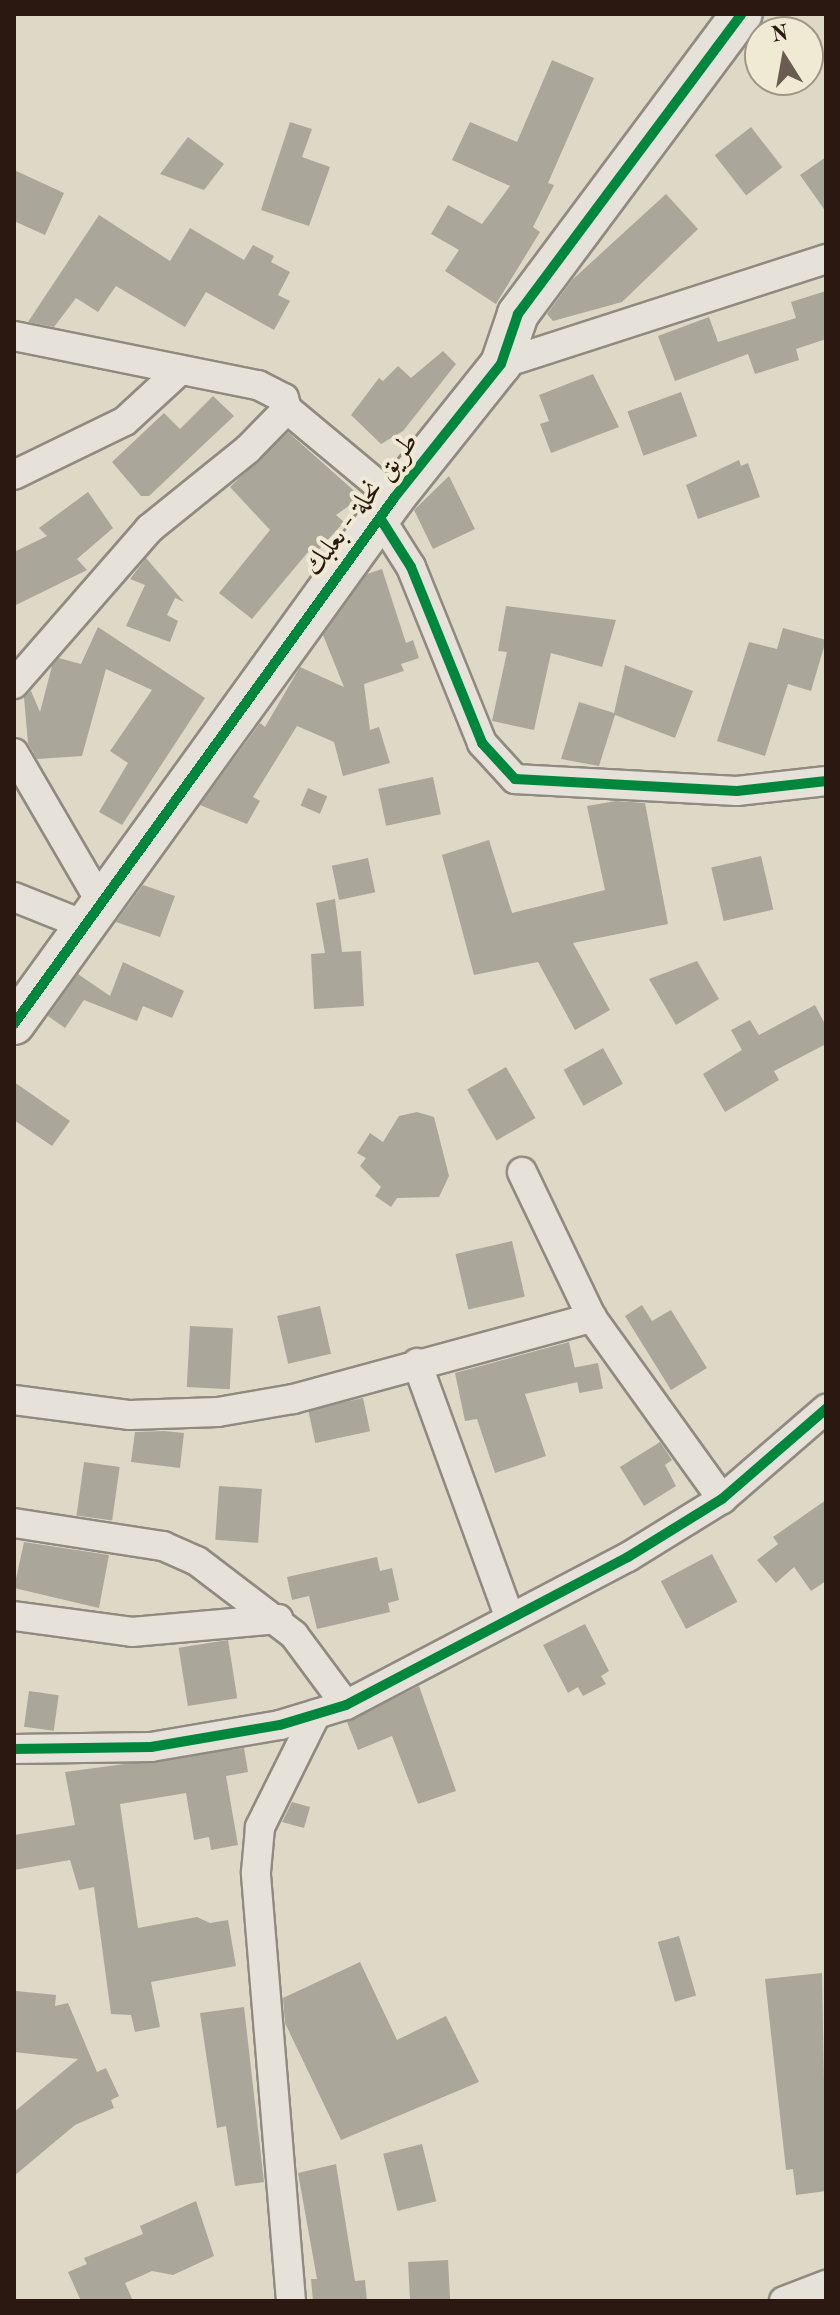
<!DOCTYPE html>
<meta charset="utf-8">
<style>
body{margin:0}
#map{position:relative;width:840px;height:2315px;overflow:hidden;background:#ded8c7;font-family:"Old Standard TT",Amiri,serif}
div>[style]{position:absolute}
.building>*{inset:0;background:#aba69a;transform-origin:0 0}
.roads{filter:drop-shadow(2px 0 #908a80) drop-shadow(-2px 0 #908a80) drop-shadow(0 2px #908a80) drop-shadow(0 -2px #908a80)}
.street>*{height:28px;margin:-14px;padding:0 14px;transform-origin:14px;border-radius:14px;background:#e6e2da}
.secondary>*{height:40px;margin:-20px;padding:0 20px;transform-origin:20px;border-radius:20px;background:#e6e2da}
.cycleway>*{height:10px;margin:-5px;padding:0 5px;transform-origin:5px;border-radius:5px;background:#00873e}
span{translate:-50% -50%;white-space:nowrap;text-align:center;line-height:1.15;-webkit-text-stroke:8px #f0e9d4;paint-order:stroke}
.street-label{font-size:28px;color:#2b1911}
.frame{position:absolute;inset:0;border:16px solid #2b1911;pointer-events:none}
.north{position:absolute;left:744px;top:16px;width:80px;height:80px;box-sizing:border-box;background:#f0e9d4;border:2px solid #a19686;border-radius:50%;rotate:349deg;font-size:22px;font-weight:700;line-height:32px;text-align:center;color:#2b1911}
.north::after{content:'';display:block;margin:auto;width:28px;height:36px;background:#6a5c51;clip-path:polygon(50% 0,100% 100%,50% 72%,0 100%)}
</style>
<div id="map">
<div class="building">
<i style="clip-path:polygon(552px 60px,594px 78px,548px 183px,554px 185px,533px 227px,540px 232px,496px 304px,445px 271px,459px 250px,431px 234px,448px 205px,482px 224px,510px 186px,452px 160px,470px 122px,517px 142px)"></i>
<i style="clip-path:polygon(290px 122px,312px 129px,302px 157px,330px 167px,309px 226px,261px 210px)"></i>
<i style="left:751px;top:127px;width:51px;height:46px;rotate:52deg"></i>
<i style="clip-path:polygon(188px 137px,224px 164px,204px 190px,160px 174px)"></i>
<i style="clip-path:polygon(826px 157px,826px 212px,800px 175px)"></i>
<i style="clip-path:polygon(14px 170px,64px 193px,45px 235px,14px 221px)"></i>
<i style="clip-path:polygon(666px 194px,698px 229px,622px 302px,553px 321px,547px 314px,572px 280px)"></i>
<i style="clip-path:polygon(99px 215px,170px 261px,190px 228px,244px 260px,253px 245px,274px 256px,271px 262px,290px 272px,278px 295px,290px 301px,274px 330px,206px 292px,185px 327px,116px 286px,98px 312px,76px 298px,54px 327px,28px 322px)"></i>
<i style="clip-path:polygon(826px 291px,826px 339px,796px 349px,799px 360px,755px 374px,748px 354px,675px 381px,658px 336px,709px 317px,718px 342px,796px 318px,791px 302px)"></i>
<i style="clip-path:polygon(443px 351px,456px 364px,403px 431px,381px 444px,351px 415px,379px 378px,383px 381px,398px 366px,411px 378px)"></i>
<i style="clip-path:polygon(593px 374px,619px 427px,551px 453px,540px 424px,549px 421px,539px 395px)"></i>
<i style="left:681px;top:392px;width:47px;height:57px;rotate:70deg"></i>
<i style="clip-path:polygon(213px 396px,234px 416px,149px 496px,141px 496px,112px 462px,164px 413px,180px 429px)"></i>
<i style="clip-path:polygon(288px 432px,361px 497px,336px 515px,344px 522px,313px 556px,308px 552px,252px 619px,219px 593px,270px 530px,230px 487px)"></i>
<i style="clip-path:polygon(739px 460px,741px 466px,748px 463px,760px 497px,698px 519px,686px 485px)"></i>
<i style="clip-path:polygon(449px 476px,475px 529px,433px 549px,414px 510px)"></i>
<i style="clip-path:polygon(88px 492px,113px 528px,77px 559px,87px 570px,14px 606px,14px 552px,47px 536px,39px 528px)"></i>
<i style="clip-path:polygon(146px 558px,184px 602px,175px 598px,167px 615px,178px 621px,170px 642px,126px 626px,145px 585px,130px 579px)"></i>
<i style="clip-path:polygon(382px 569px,406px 643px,413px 640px,419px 658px,401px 664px,404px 671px,364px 684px,370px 730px,379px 727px,390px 763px,343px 776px,334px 742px,297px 726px,253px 797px,260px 801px,247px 824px,200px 805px,260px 723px,265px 727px,300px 667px,344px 687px,323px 635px,367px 574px)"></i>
<i style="clip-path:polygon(506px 606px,616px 620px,602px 667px,551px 653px,534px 730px,492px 721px,507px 652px,498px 651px)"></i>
<i style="clip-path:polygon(98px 627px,205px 698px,122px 825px,99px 812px,128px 763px,110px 751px,152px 690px,106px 669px,82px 756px,37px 759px,28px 743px,24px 697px,31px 691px,40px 712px,52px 666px,59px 658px,81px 664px)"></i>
<i style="clip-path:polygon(783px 628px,826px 640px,811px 691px,788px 684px,765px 756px,717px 741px,749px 642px,777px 649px)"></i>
<i style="clip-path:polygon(625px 665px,693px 691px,675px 738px,615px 715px,599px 766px,561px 759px,579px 702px,614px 713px)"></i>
<i style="left:433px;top:777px;width:38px;height:56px;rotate:78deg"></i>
<i style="left:308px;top:788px;width:21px;height:19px;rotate:23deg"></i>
<i style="clip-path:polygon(616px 801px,645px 803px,668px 924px,573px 943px,610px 1010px,575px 1030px,538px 962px,474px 975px,442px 855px,489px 840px,512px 913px,605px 890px,587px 806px)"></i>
<i style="left:761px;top:856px;width:55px;height:51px;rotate:77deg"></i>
<i style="left:368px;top:858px;width:35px;height:37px;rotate:78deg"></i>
<i style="clip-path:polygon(143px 885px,175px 896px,160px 937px,116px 922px)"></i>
<i style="clip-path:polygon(335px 899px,342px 952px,361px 951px,364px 1006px,314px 1009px,311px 954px,325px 953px,316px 903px)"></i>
<i style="clip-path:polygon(697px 961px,719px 999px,676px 1025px,649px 979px)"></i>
<i style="clip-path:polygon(123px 962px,184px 991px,172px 1018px,143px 1006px,137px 1021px,84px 1000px,65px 1028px,48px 1016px,78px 974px,110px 996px)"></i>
<i style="clip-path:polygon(815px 1005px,826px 1026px,826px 1044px,774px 1071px,779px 1080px,725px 1112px,703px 1074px,742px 1050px,731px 1030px,750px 1020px,759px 1035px)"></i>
<i style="left:603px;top:1048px;width:41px;height:45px;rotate:61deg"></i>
<i style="left:506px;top:1067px;width:59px;height:45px;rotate:60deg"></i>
<i style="clip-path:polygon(14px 1082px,70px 1121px,52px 1146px,14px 1120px)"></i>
<i style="clip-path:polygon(417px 1112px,434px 1117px,449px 1176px,439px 1197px,397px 1198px,391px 1207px,375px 1196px,381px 1187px,360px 1166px,366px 1158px,357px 1153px,370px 1133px,383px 1142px,399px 1116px)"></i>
<i style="left:512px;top:1241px;width:57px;height:58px;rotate:77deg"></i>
<i style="clip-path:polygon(642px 1305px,652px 1321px,671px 1310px,707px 1368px,671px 1390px,625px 1316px)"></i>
<i style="left:320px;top:1306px;width:49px;height:44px;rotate:77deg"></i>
<i style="left:190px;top:1326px;width:43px;height:61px;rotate:3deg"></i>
<i style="clip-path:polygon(569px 1342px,578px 1382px,525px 1394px,546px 1456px,495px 1473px,477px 1419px,465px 1421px,455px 1373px)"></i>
<i style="left:598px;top:1363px;width:26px;height:24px;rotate:79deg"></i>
<i style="left:363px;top:1398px;width:34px;height:56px;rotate:78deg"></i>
<i style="clip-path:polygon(164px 1431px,184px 1433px,180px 1468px,131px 1462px,135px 1432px)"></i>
<i style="clip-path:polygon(660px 1442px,672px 1460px,665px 1465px,676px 1486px,644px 1506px,620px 1467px)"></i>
<i style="left:84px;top:1462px;width:36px;height:54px;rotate:8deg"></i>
<i style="left:219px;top:1486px;width:43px;height:54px;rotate:4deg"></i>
<i style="clip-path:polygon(826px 1500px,826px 1581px,811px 1591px,794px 1567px,776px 1583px,757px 1560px,778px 1544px,773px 1537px)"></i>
<i style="clip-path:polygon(24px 1542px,109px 1555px,99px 1608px,14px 1588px)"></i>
<i style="left:712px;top:1554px;width:54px;height:58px;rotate:62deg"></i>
<i style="clip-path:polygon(377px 1557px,380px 1571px,392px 1568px,399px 1600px,388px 1603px,390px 1612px,317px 1629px,309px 1596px,292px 1600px,287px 1577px)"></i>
<i style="clip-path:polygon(585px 1624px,609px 1671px,601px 1676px,606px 1684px,583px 1696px,578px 1687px,568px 1693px,543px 1645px)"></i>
<i style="left:228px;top:1640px;width:59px;height:50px;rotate:81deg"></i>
<i style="clip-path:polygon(419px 1686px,456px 1791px,418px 1804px,392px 1736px,358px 1750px,347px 1722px)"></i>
<i style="left:29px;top:1691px;width:30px;height:36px;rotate:8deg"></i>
<i style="clip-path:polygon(244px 1748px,248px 1772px,226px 1776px,238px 1845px,211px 1850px,209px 1837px,194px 1840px,186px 1793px,120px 1804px,138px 1928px,197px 1917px,210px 1923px,228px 1920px,236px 1966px,151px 1982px,160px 2027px,135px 2032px,131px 2015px,111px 2014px,94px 1887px,79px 1890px,70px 1860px,14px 1870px,14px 1835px,75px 1825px,65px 1772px)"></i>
<i style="clip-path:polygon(292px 1802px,310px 1807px,304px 1828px,282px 1822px)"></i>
<i style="left:679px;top:1936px;width:62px;height:22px;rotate:74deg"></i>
<i style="clip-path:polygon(360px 1962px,397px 2040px,446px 2016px,479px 2082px,341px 2140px,285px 2023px,283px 1998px)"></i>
<i style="clip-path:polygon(822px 1973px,826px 2191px,796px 2195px,793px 2169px,786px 2170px,765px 1979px)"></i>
<i style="clip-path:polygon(16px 1991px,56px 1995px,55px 2006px,68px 2003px,97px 2072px,106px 2068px,119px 2096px,111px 2100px,114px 2108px,75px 2125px,14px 2176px,14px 2112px,78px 2059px,14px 2052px)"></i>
<i style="clip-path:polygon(244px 2007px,264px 2182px,235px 2186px,226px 2126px,217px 2128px,200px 2013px)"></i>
<i style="left:422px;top:2144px;width:59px;height:40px;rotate:76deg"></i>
<i style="clip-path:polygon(336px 2164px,355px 2281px,365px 2280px,367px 2301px,313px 2301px,311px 2279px,317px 2279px,298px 2173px)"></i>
<i style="clip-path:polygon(196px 2201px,214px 2256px,173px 2275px,152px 2271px,125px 2283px,133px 2301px,81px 2301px,68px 2272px,87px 2264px,84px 2258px,143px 2234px,140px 2226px)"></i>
<i style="left:448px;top:2260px;width:41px;height:40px;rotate:87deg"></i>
</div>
<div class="roads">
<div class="street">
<i style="left:14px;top:336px;width:249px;rotate:11.4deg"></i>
<i style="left:258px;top:385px;width:29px;rotate:27deg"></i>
<i style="left:284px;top:398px;width:11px;rotate:75deg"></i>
<i style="left:287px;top:409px;width:139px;rotate:39.8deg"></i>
<i style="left:501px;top:364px;width:342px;rotate:-17.9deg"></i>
<i style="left:14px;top:475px;width:123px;rotate:-25.9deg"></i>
<i style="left:125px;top:421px;width:71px;rotate:-42.7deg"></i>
<i style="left:380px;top:518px;width:58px;rotate:57.7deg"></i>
<i style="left:411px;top:567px;width:190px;rotate:68deg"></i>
<i style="left:482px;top:743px;width:49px;rotate:47.5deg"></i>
<i style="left:515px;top:779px;width:222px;rotate:3.1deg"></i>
<i style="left:737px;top:791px;width:90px;rotate:-6.4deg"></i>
<i style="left:14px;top:684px;width:206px;rotate:-48.9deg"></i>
<i style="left:149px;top:529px;width:127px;rotate:-38.9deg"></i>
<i style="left:248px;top:449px;width:56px;rotate:-45.7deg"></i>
<i style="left:14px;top:753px;width:177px;rotate:59.8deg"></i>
<i style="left:14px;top:897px;width:81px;rotate:21.8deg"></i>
<i style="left:522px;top:1172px;width:162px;rotate:64.4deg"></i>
<i style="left:592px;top:1318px;width:223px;rotate:54.3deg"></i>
<i style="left:417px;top:1363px;width:272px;rotate:70deg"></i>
<i style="left:14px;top:1400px;width:117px;rotate:7.4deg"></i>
<i style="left:130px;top:1415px;width:88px;rotate:-2deg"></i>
<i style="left:218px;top:1412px;width:76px;rotate:-9.8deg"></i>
<i style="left:293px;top:1399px;width:310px;rotate:-15.2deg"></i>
<i style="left:14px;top:1523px;width:151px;rotate:8.8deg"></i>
<i style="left:163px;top:1546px;width:37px;rotate:24deg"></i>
<i style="left:197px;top:1561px;width:122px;rotate:37.3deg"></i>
<i style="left:294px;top:1635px;width:87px;rotate:53.4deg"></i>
<i style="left:14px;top:1616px;width:119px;rotate:7.7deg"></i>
<i style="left:132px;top:1632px;width:147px;rotate:-5.1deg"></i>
<i style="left:14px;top:1749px;width:137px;rotate:-0.8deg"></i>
<i style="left:151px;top:1747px;width:131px;rotate:-9.7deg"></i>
<i style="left:280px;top:1725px;width:69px;rotate:-16.9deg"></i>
<i style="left:346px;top:1705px;width:318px;rotate:-27.7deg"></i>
<i style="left:628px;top:1557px;width:110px;rotate:-31.7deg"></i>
<i style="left:722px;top:1499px;width:138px;rotate:-40.9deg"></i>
<i style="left:291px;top:2301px;width:430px;rotate:-94.7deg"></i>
<i style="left:256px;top:1872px;width:45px;rotate:-84.9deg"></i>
<i style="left:260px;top:1827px;width:126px;rotate:-63.6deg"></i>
<i style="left:784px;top:2301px;width:45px;rotate:-20.9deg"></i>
</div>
<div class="secondary">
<i style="left:14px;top:1024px;width:649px;rotate:-54.15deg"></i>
<i style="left:394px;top:498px;width:171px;rotate:-51.4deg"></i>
<i style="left:501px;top:364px;width:53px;rotate:-71.2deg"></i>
<i style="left:518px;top:314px;width:374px;rotate:-53.3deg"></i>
</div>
</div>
<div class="cycleway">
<i style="left:380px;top:518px;width:58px;rotate:57.7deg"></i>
<i style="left:411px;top:567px;width:190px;rotate:68deg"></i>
<i style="left:482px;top:743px;width:49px;rotate:47.5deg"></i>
<i style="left:515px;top:779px;width:222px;rotate:3.1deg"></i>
<i style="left:737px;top:791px;width:90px;rotate:-6.4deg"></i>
<i style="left:14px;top:1024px;width:649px;rotate:-54.15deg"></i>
<i style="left:394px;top:498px;width:171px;rotate:-51.4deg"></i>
<i style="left:501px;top:364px;width:53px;rotate:-71.2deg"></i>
<i style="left:518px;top:314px;width:374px;rotate:-53.3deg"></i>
<i style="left:14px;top:1749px;width:137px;rotate:-0.8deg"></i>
<i style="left:151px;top:1747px;width:131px;rotate:-9.7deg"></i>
<i style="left:280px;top:1725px;width:69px;rotate:-16.9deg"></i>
<i style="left:346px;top:1705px;width:318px;rotate:-27.7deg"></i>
<i style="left:628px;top:1557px;width:110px;rotate:-31.7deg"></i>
<i style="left:722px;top:1499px;width:138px;rotate:-40.9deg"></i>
</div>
<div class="street-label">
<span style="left:362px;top:505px;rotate:-53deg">طريق نحلة - بعلبك</span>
</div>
<div class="frame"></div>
<div class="north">N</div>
</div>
